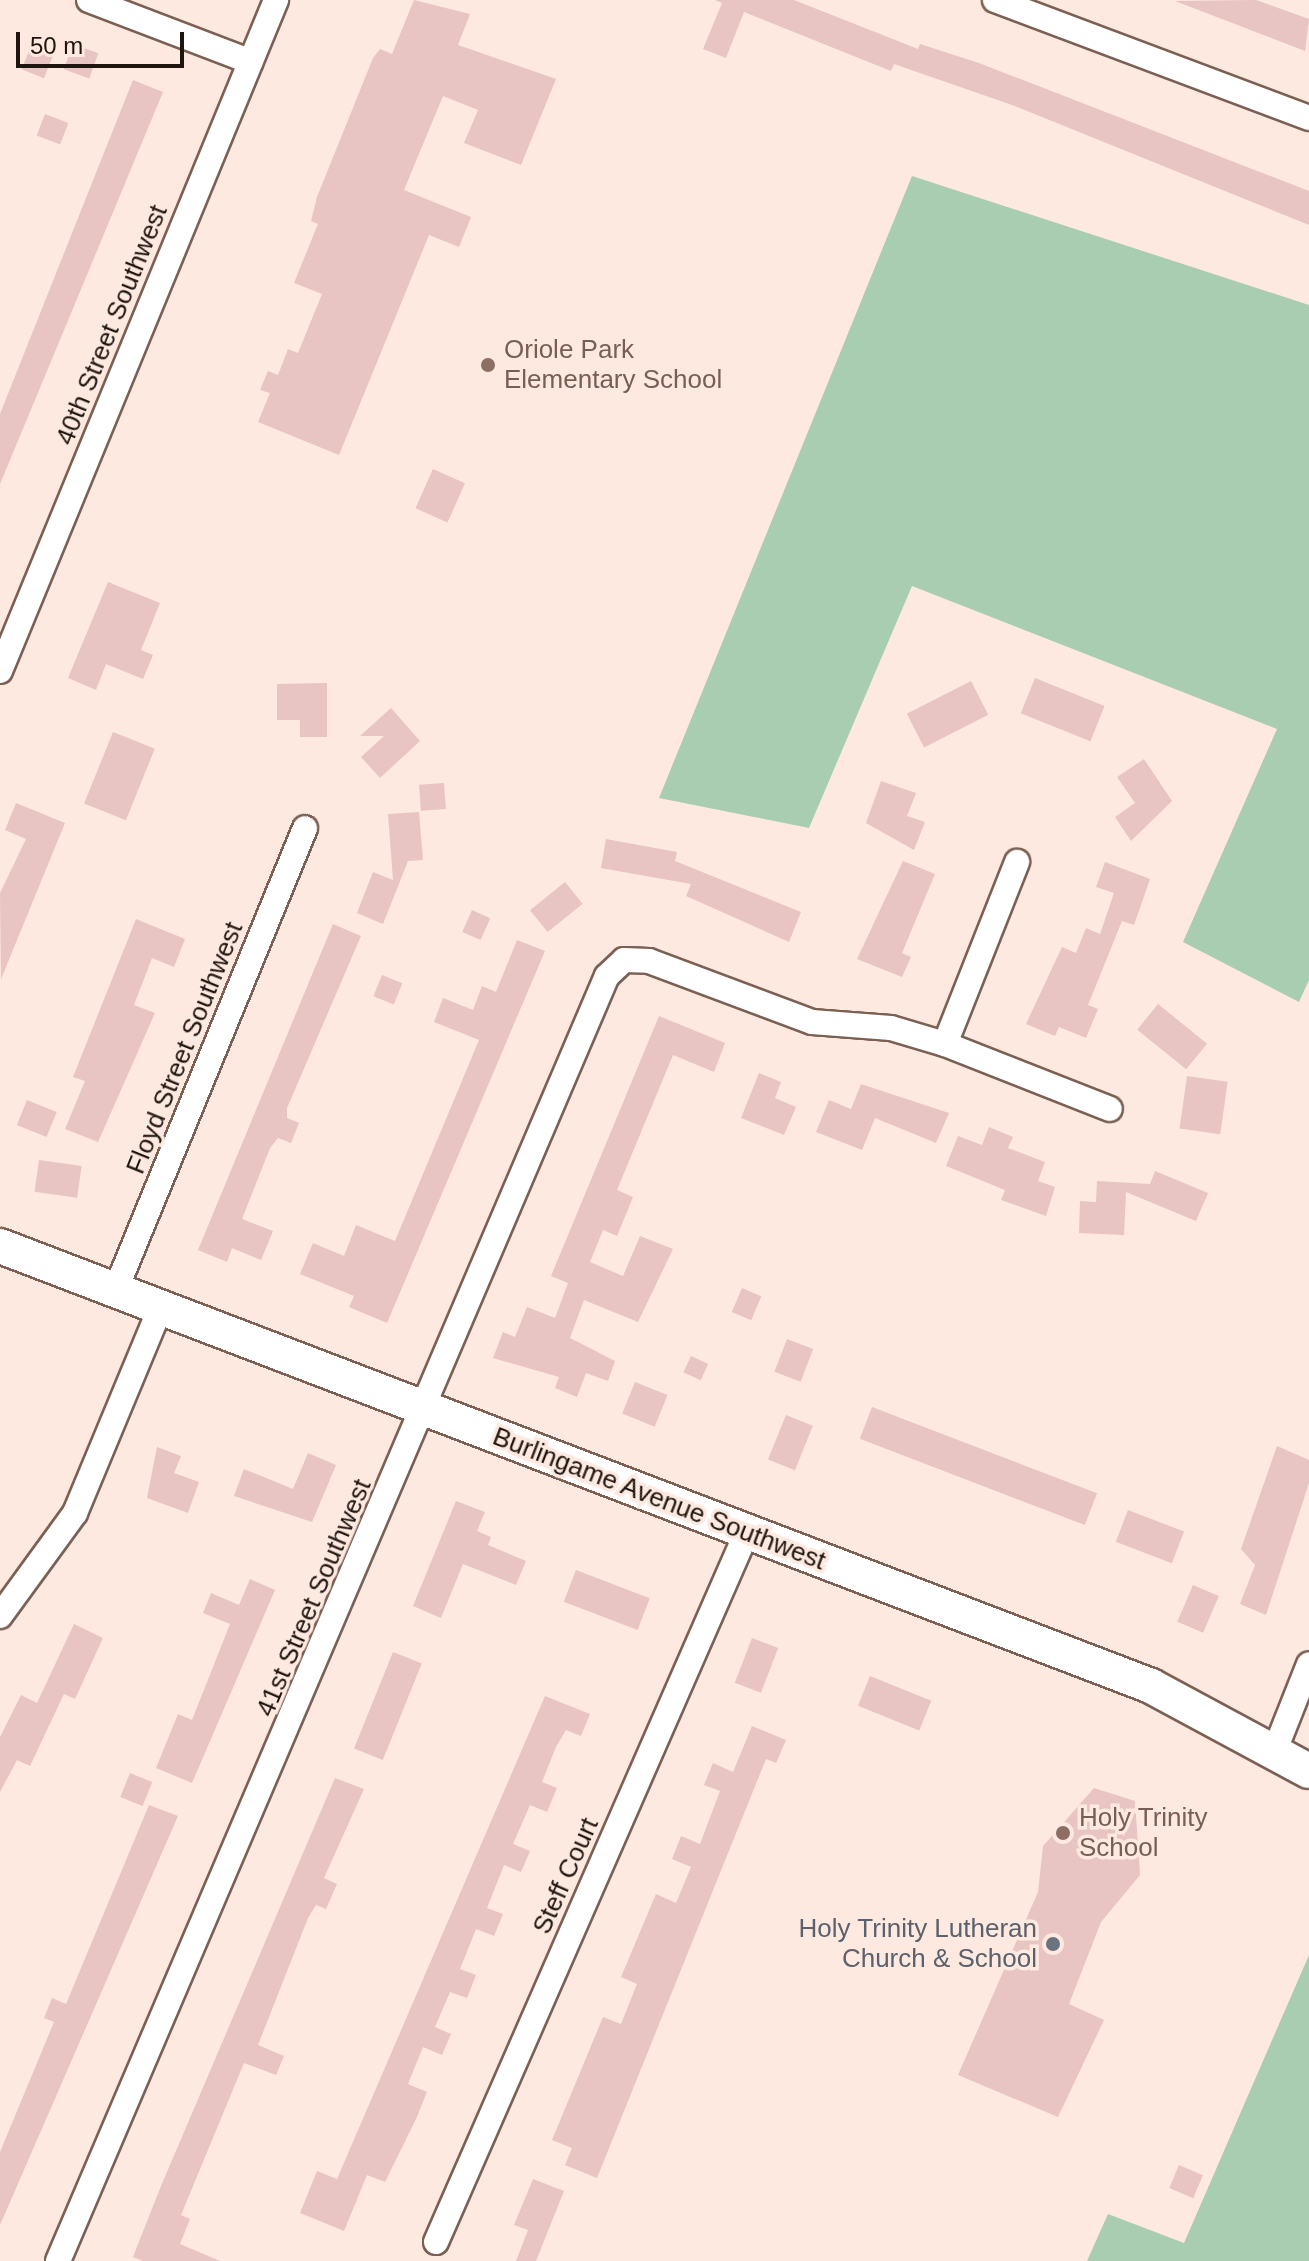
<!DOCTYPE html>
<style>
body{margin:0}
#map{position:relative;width:1309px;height:2261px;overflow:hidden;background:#fde9e0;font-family:Helvetica,sans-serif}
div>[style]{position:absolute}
.green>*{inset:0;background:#a8cdb0}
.building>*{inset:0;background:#e8c4c2;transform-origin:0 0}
.roads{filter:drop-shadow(2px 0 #7b6053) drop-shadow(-2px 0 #7b6053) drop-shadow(0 2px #7b6053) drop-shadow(0 -2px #7b6053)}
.street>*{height:24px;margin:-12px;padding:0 12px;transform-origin:12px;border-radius:12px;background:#fff}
.secondary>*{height:34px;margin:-17px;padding:0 17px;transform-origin:17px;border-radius:17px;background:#fff}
.dots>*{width:22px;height:22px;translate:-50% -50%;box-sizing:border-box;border:4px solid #fde9e0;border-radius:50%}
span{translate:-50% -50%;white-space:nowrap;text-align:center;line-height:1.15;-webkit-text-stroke:7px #fde9e0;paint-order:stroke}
.street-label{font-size:26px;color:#1f150f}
.education-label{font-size:26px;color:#785e54}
.left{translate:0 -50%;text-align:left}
.worship-label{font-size:26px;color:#5b616d}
.right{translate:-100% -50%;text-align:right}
.scale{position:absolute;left:16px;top:32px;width:168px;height:36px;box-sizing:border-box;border:4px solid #1f150f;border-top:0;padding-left:10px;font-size:24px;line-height:28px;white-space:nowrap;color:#1f150f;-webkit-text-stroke:6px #fde9e0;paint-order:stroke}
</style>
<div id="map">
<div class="green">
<i style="clip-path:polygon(912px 176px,1309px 305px,1309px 980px,1299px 1002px,1183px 942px,1277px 729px,912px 586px,809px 828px,659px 798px)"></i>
<i style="clip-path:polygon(1309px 1955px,1309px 2261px,1087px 2261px,1108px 2214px,1184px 2243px)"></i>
</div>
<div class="building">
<i style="clip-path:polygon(414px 0,470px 14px,458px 45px,556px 79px,521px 165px,464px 143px,478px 110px,443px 96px,404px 190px,471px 217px,459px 247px,429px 235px,339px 455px,258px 422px,270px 393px,260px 390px,268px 371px,278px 375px,288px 349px,298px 353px,322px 294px,294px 283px,318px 224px,311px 221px,317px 197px,373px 58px,380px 49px,392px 54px)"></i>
<i style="clip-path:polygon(715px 0,794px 0,918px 49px,920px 44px,979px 63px,1309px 191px,1309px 225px,1012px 105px,894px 64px,891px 71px,744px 12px,726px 58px,703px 49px,722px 3px)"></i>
<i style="clip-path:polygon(1256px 0,1309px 19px,1305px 51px,1175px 1px)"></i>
<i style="left:73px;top:44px;width:27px;height:27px;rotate:20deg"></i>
<i style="left:31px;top:46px;width:24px;height:25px;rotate:22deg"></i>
<i style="clip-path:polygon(133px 80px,163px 92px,0 484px,0 414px)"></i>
<i style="left:45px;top:114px;width:25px;height:23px;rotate:21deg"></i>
<i style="left:433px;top:469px;width:35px;height:43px;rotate:24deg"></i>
<i style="clip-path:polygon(108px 582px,160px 603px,141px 650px,153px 655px,143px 679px,106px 664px,96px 690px,68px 678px)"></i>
<i style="left:1035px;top:678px;width:75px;height:38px;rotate:22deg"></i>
<i style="left:971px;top:681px;width:38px;height:72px;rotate:63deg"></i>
<i style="clip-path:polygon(327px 683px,327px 737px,300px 737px,300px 720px,277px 720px,277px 684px)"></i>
<i style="clip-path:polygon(391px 708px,420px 741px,380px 778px,361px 757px,384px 736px,360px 736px)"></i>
<i style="left:113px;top:732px;width:45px;height:77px;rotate:22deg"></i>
<i style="clip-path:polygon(1144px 759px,1172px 801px,1131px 841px,1115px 817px,1135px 803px,1117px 777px)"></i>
<i style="clip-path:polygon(881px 781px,916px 793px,907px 816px,925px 822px,914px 850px,866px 823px)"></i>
<i style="left:444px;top:783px;width:26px;height:25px;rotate:86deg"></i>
<i style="clip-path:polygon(16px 803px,65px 823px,1px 979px,0 893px,26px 839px,5px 830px)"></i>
<i style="clip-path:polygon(419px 812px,423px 860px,408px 861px,383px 924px,357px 913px,373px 872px,393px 880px,388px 814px)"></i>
<i style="clip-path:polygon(606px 839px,677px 852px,675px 861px,801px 912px,789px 942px,686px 896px,691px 884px,601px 868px)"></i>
<i style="clip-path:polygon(903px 861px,935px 874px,902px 953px,911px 957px,902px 977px,857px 959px)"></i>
<i style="clip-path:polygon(1105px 862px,1150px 879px,1134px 925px,1122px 921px,1088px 1005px,1098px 1009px,1086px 1038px,1059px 1027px,1055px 1036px,1026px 1024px,1062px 947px,1076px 953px,1086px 928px,1100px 934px,1114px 893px,1096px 887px)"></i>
<i style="left:565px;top:882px;width:28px;height:45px;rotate:51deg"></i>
<i style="left:472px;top:910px;width:20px;height:24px;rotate:24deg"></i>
<i style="clip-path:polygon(136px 919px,185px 939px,174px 967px,152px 958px,134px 1005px,155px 1013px,98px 1142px,65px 1129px,85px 1081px,73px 1077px)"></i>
<i style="clip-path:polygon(333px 924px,361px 936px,287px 1108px,287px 1118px,299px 1123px,291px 1143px,278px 1138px,270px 1148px,242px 1219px,273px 1231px,261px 1260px,232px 1248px,227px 1262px,198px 1250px)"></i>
<i style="clip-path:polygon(517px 940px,545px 951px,387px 1323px,349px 1307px,354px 1296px,300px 1274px,313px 1243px,344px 1256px,356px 1225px,395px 1241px,479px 1040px,434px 1022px,443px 998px,473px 1010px,482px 986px,496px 992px)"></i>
<i style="left:382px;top:975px;width:22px;height:23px;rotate:22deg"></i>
<i style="left:1158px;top:1004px;width:63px;height:33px;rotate:39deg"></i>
<i style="clip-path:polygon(659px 1016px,725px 1043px,714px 1072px,673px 1055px,617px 1190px,633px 1197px,617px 1236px,603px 1230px,590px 1262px,623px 1276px,640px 1236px,673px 1249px,638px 1322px,584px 1300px,570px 1338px,615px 1361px,608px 1381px,586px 1373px,577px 1397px,555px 1388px,559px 1377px,493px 1358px,503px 1332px,515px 1337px,527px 1307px,555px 1318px,568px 1283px,551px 1276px)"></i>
<i style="clip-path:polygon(759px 1073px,781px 1082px,775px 1098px,796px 1107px,784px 1135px,741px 1118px)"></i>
<i style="left:1187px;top:1076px;width:41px;height:53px;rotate:8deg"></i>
<i style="clip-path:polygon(861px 1084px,949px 1113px,936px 1143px,875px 1118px,862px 1150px,816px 1132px,829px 1100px,851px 1109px)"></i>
<i style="left:27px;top:1100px;width:32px;height:27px;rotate:22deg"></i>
<i style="clip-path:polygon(989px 1127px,1013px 1137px,1008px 1148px,1045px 1162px,1038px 1181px,1055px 1187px,1046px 1216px,1001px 1200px,1005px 1190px,946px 1166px,958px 1136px,982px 1145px)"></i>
<i style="left:39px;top:1160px;width:43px;height:32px;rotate:8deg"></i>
<i style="clip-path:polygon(1155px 1171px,1208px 1193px,1196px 1221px,1126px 1192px,1124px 1235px,1079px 1233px,1080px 1201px,1096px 1202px,1097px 1181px,1150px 1184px)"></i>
<i style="left:742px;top:1288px;width:21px;height:26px;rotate:23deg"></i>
<i style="left:787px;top:1339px;width:28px;height:35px;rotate:21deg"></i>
<i style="left:691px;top:1356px;width:19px;height:18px;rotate:25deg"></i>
<i style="left:635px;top:1382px;width:35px;height:34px;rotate:22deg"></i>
<i style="left:872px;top:1407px;width:241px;height:34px;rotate:21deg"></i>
<i style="left:786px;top:1415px;width:29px;height:48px;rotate:22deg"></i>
<i style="clip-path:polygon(1277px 1446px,1309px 1460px,1309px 1483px,1266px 1615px,1240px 1604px,1255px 1565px,1241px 1549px)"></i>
<i style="clip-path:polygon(157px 1447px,181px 1456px,174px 1473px,199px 1482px,188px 1513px,147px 1498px)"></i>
<i style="clip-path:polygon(308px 1453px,336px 1465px,312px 1522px,234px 1496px,244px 1469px,293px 1489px)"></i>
<i style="clip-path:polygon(456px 1501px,485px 1512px,477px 1531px,491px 1537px,488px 1545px,526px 1561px,516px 1585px,463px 1564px,441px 1618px,413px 1606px)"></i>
<i style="left:1128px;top:1510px;width:60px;height:34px;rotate:21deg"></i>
<i style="left:576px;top:1570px;width:79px;height:34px;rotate:21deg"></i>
<i style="clip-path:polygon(250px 1579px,275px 1590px,192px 1783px,156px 1768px,178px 1714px,192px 1720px,230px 1624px,203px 1613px,211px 1593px,239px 1605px)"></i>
<i style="left:1193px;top:1585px;width:28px;height:40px;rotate:23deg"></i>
<i style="clip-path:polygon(74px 1624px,103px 1638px,75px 1699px,64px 1694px,30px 1766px,17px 1760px,0 1792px,0 1737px,21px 1695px,37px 1703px)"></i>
<i style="left:752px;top:1638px;width:28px;height:48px;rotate:21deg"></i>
<i style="left:393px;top:1652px;width:31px;height:104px;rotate:22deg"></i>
<i style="left:870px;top:1676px;width:66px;height:32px;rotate:22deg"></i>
<i style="clip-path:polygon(545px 1696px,590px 1714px,581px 1736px,566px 1730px,556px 1747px,542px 1782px,557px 1788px,547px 1812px,530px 1805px,513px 1844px,530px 1851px,521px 1872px,504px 1865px,487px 1908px,503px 1914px,494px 1936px,476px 1929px,460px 1969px,476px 1975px,467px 1998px,450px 1992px,435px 2027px,451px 2034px,442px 2055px,423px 2047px,408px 2084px,427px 2092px,416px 2119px,385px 2182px,367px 2175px,344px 2231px,300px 2213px,317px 2171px,337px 2179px)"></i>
<i style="clip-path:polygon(752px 1726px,786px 1740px,776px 1763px,766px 1759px,597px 2178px,565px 2165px,572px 2148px,552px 2140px,603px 2017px,621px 2024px,637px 1984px,621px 1977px,656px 1894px,676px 1903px,691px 1867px,672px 1859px,681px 1836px,700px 1844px,720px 1791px,704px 1785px,713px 1763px,733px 1772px)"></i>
<i style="left:130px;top:1773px;width:24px;height:26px;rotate:22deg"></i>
<i style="clip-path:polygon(335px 1778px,364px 1789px,324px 1878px,337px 1884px,326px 1909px,316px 1905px,308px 1918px,258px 2045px,284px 2056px,276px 2075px,244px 2063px,181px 2215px,190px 2219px,180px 2244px,220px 2261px,143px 2261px,133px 2257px,161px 2186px)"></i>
<i style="clip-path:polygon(1094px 1788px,1135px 1801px,1140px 1875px,1101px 1922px,1069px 2004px,1104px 2020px,1058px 2117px,958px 2075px,1038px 1892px,1043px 1846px)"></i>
<i style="clip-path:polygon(149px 1805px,178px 1816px,0 2225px,0 2152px,54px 2022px,44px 2018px,52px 1998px,66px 2004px)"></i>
<i style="left:1179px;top:2165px;width:26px;height:25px;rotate:23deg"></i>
<i style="clip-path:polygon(533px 2179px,564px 2191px,536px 2261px,516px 2261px,528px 2230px,514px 2225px)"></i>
</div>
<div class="roads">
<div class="street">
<i style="left:89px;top:0;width:173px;rotate:20.9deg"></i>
<i style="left:995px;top:0;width:335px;rotate:20.6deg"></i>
<i style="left:0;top:671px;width:726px;rotate:-67.64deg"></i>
<i style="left:945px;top:1044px;width:196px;rotate:-68.4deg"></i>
<i style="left:116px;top:1289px;width:498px;rotate:-67.7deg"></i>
<i style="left:0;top:1616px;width:127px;rotate:-53.9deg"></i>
<i style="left:75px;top:1513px;width:224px;rotate:-67.4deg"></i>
<i style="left:1275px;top:1750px;width:92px;rotate:-68.4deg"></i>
<i style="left:436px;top:2242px;width:775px;rotate:-66.35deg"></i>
<i style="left:58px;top:2261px;width:1397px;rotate:-66.87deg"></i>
<i style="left:607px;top:976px;width:23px;rotate:-43deg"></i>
<i style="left:624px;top:960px;width:25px;rotate:2deg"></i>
<i style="left:649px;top:961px;width:174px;rotate:20.5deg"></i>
<i style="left:812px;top:1022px;width:79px;rotate:4.3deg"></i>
<i style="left:891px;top:1028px;width:56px;rotate:16.5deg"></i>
<i style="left:945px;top:1044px;width:177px;rotate:21.5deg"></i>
</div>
<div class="secondary">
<i style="left:0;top:1246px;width:1232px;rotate:20.92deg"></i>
<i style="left:1151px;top:1686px;width:179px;rotate:28.3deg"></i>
</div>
</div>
<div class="dots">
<i style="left:488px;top:365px;background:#8d6e63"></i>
<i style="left:1063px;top:1833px;background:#8d6e63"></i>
<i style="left:1053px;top:1944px;background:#6b7280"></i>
</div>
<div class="street-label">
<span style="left:112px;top:325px;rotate:-68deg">40th Street Southwest</span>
<span style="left:185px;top:1048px;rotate:-68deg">Floyd Street Southwest</span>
<span style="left:659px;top:1499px;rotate:21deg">Burlingame Avenue Southwest</span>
<span style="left:314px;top:1598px;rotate:-67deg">41st Street Southwest</span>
<span style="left:566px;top:1876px;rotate:-66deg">Steff Court</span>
</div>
<div class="education-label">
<span class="left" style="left:504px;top:365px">Oriole Park<br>Elementary School</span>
<span class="left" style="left:1079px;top:1833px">Holy Trinity<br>School</span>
</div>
<div class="worship-label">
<span class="right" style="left:1037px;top:1944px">Holy Trinity Lutheran<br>Church &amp; School</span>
</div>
<div class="scale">50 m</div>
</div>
